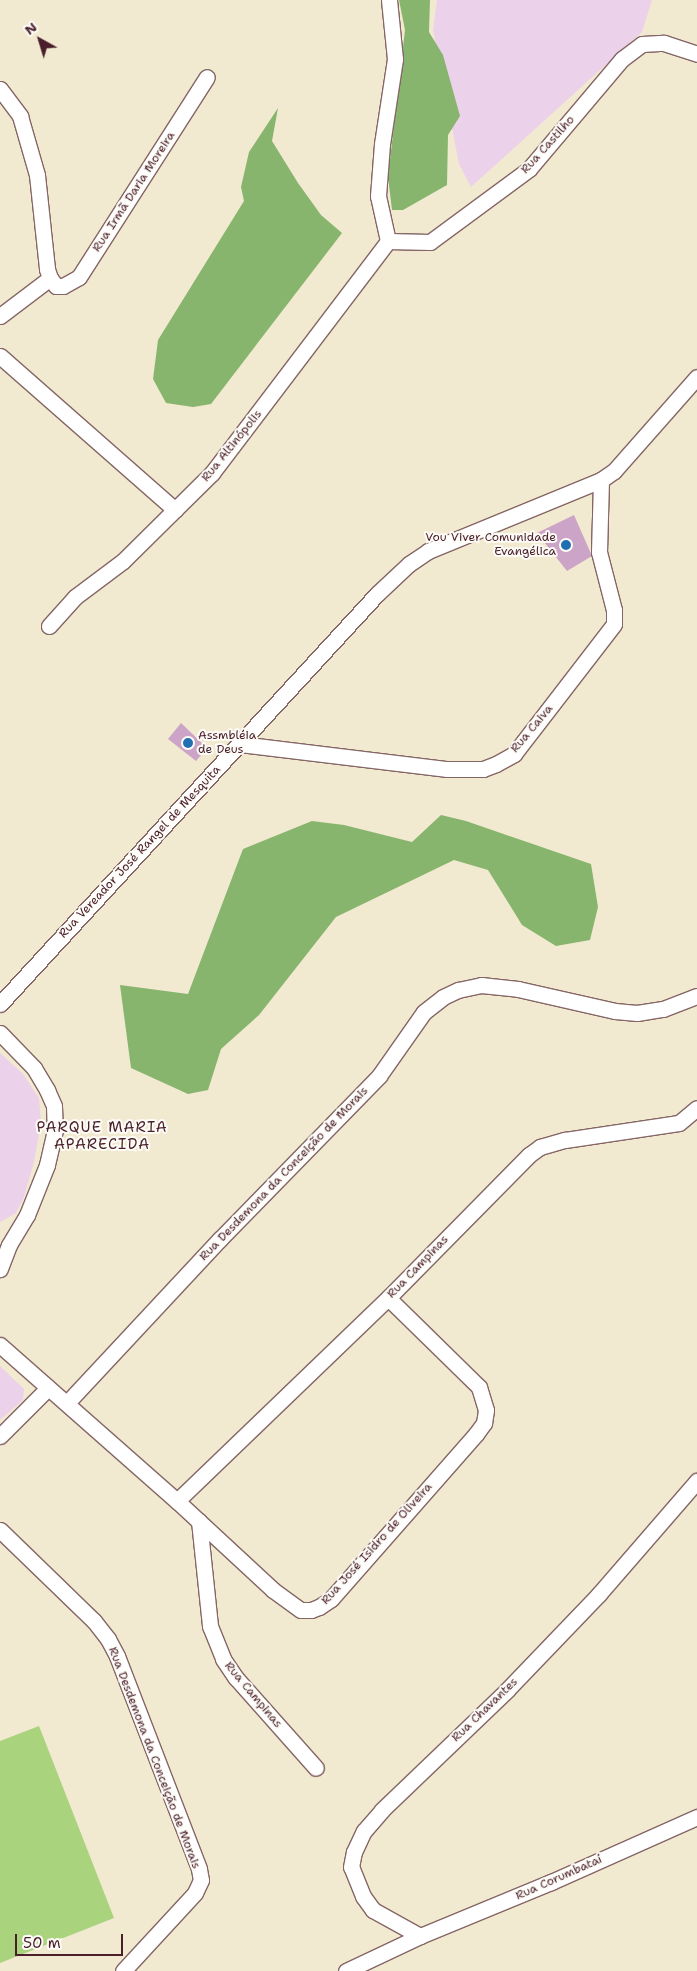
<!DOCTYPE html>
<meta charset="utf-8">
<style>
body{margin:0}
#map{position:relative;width:697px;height:1971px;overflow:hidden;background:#f2e9d1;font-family:"Shantell Sans",sans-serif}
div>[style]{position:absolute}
.built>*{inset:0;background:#ecd1ea}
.green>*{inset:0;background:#aad37e}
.forest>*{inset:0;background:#87b56d}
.building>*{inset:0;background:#cca4c7}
.roads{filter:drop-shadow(1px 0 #856665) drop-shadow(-1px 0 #856665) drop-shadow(0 1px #856665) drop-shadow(0 -1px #856665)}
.minor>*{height:15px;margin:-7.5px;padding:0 7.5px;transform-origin:7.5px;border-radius:7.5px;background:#fff}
.dots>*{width:14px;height:14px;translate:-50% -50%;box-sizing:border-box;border:2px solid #fdfcf7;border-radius:50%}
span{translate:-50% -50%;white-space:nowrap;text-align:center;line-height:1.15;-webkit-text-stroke:4px #fdfcf7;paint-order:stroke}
.street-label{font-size:12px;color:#4a1f2b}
.poi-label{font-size:12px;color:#4a1f2b}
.right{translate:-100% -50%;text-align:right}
.left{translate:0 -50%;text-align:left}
.quarter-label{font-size:15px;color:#4a1f2b;letter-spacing:1px}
.north{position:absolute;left:15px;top:15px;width:50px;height:50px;-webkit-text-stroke:4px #fdfcf7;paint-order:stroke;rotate:321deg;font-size:14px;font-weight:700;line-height:20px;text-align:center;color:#4a1f2b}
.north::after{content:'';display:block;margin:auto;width:18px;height:22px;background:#4a1f2b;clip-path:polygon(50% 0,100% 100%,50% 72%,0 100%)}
.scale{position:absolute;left:15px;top:1934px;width:108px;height:22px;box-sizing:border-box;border:2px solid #4a1f2b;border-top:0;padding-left:6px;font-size:15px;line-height:18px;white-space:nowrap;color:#4a1f2b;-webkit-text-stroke:4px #fdfcf7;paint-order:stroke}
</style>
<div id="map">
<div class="built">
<i style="clip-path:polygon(437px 0,652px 0,642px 32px,471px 187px,459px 164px,433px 30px)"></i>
<i style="clip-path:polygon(0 1053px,23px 1074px,39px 1098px,41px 1123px,34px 1162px,24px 1197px,16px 1213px,0 1222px)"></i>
<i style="clip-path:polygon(0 1366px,24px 1389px,23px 1400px,0 1420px)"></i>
</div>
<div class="green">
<i style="clip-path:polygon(39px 1726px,114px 1918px,0 1963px,0 1741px)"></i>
</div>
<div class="forest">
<i style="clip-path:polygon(399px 0,430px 0,429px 32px,443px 55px,460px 116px,448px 135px,447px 185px,403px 210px,392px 210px,388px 177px,405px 30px)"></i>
<i style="clip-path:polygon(278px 108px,272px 141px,298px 183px,321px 215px,342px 233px,211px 404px,193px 407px,166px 403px,153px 379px,158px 340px,244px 201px,241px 187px,249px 152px)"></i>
<i style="clip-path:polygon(441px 815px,466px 821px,591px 864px,598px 907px,590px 940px,556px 946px,522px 925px,488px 870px,454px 860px,336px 917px,259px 1015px,221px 1049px,208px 1090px,188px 1094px,131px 1068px,120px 985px,188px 994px,243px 849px,312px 821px,344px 825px,412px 842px)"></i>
</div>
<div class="building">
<i style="clip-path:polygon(574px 515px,592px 556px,567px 571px,537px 533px)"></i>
<i style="clip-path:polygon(181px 723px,207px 748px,196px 761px,168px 739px)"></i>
</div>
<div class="roads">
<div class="minor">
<i style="left:0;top:89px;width:34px;rotate:53deg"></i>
<i style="left:20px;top:116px;width:61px;rotate:73.9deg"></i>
<i style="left:37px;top:175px;width:95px;rotate:83.9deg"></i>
<i style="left:47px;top:269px;width:9px;rotate:72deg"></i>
<i style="left:388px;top:241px;width:42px;rotate:1.4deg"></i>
<i style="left:430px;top:242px;width:123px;rotate:-36.4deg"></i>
<i style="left:529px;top:169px;width:144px;rotate:-49.8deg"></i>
<i style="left:622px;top:59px;width:25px;rotate:-37deg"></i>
<i style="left:642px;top:44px;width:22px;rotate:-3deg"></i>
<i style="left:664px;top:43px;width:35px;rotate:18deg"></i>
<i style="left:388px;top:241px;width:46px;rotate:-102.5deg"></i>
<i style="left:378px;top:196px;width:52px;rotate:-85.6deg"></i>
<i style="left:382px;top:144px;width:86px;rotate:-81.3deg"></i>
<i style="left:395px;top:59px;width:59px;rotate:-95.8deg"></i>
<i style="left:0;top:316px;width:63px;rotate:-37.2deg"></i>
<i style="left:50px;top:278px;width:10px;rotate:53deg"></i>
<i style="left:56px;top:286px;width:7px"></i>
<i style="left:63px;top:286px;width:18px;rotate:-29deg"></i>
<i style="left:79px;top:277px;width:237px;rotate:-57.4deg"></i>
<i style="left:0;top:356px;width:233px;rotate:41.3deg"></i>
<i style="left:49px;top:626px;width:39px;rotate:-48deg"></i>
<i style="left:75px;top:597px;width:60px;rotate:-36.9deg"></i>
<i style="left:123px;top:561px;width:125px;rotate:-44.7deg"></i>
<i style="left:212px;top:473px;width:291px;rotate:-52.8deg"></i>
<i style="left:240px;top:744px;width:209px;rotate:6.9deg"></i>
<i style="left:447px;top:769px;width:36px"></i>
<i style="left:483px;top:769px;width:14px;rotate:-21deg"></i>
<i style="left:496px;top:764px;width:21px;rotate:-29deg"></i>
<i style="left:514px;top:754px;width:164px;rotate:-52.4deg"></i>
<i style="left:614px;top:624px;width:14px;rotate:-90deg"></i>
<i style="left:614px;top:610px;width:60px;rotate:-104.5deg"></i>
<i style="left:599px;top:552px;width:72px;rotate:-88.4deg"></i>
<i style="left:0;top:1004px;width:557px;rotate:-47.4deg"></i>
<i style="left:377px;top:594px;width:44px;rotate:-43.2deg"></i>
<i style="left:409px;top:564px;width:23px;rotate:-34deg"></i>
<i style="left:428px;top:551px;width:187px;rotate:-22.3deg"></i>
<i style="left:601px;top:480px;width:16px;rotate:-35deg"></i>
<i style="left:614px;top:471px;width:125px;rotate:-48.6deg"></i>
<i style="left:0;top:1033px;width:49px;rotate:45.8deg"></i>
<i style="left:34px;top:1068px;width:26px;rotate:59deg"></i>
<i style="left:47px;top:1090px;width:17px;rotate:66deg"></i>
<i style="left:54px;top:1106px;width:24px;rotate:88deg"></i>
<i style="left:55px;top:1130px;width:36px;rotate:103deg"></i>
<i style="left:47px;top:1165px;width:54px;rotate:111.8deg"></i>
<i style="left:27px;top:1215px;width:35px;rotate:121deg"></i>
<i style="left:9px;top:1245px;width:26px;rotate:111deg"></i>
<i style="left:0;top:1345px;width:236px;rotate:41.4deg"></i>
<i style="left:177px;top:1501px;width:131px;rotate:42.8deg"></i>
<i style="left:273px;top:1590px;width:34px;rotate:36deg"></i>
<i style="left:301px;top:1610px;width:10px"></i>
<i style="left:311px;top:1610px;width:9px;rotate:-21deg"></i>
<i style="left:319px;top:1607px;width:14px;rotate:-34deg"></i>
<i style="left:331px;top:1599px;width:220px;rotate:-48.7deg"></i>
<i style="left:476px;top:1434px;width:14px;rotate:-54deg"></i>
<i style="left:484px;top:1423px;width:13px;rotate:-81deg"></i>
<i style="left:486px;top:1410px;width:24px;rotate:-107deg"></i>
<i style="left:479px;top:1387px;width:127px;rotate:-135.6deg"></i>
<i style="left:67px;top:1403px;width:224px;rotate:-47deg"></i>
<i style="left:220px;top:1239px;width:228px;rotate:-45.7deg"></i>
<i style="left:379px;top:1076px;width:78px;rotate:-54.9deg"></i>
<i style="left:424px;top:1012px;width:24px;rotate:-38deg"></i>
<i style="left:443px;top:997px;width:17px;rotate:-25deg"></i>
<i style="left:458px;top:990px;width:24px;rotate:-12deg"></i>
<i style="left:481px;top:985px;width:37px;rotate:6deg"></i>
<i style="left:518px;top:989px;width:99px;rotate:12.8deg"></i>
<i style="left:615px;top:1011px;width:22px;rotate:5deg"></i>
<i style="left:637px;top:1013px;width:26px;rotate:-9deg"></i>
<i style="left:663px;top:1009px;width:36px;rotate:-21deg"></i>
<i style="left:0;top:1436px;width:68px;rotate:-45deg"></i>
<i style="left:177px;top:1501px;width:293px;rotate:-43.9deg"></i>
<i style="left:388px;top:1298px;width:201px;rotate:-45.4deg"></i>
<i style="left:529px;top:1155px;width:14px;rotate:-36deg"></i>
<i style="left:540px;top:1147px;width:26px;rotate:-16deg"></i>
<i style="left:565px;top:1140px;width:115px;rotate:-8.5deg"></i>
<i style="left:679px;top:1123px;width:23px;rotate:-40deg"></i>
<i style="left:199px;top:1521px;width:106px;rotate:84deg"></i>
<i style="left:210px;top:1626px;width:35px;rotate:68deg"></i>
<i style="left:223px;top:1659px;width:23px;rotate:56deg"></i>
<i style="left:236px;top:1678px;width:120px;rotate:48.4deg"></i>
<i style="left:0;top:1530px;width:131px;rotate:44.1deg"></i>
<i style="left:94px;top:1621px;width:23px;rotate:52deg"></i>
<i style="left:108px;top:1639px;width:19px;rotate:62deg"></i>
<i style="left:117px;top:1656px;width:228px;rotate:68.9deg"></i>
<i style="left:199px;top:1869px;width:11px;rotate:80deg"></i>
<i style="left:201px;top:1880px;width:14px;rotate:115deg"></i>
<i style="left:195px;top:1893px;width:106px;rotate:132.7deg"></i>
<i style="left:420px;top:1936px;width:54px;rotate:-151deg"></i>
<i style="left:373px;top:1910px;width:17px;rotate:-126deg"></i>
<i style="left:363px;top:1896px;width:31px;rotate:-112deg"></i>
<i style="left:351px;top:1867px;width:15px;rotate:-79deg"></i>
<i style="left:354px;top:1852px;width:23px;rotate:-65deg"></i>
<i style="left:364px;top:1831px;width:28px;rotate:-49deg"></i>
<i style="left:382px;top:1810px;width:173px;rotate:-43.8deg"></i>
<i style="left:507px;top:1690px;width:133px;rotate:-46.2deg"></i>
<i style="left:599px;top:1594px;width:150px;rotate:-49.1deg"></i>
<i style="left:346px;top:1971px;width:82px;rotate:-25.3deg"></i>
<i style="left:420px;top:1936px;width:142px;rotate:-22.4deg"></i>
<i style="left:551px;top:1882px;width:160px;rotate:-24deg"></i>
</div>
</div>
<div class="dots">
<i style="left:566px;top:545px;background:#1f6fb2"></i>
<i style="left:188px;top:743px;background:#1f6fb2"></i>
</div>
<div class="street-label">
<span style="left:548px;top:145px;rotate:-48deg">Rua Castilho</span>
<span style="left:134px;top:192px;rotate:-57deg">Rua Irmã Daria Moreira</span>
<span style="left:232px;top:446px;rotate:-51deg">Rua Altinópolis</span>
<span style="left:532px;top:729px;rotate:-50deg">Rua Caiva</span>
<span style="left:140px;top:852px;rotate:-47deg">Rua Vereador José Rangel de Mesquita</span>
<span style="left:284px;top:1174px;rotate:-46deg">Rua Desdemona da Conceição de Morais</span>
<span style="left:418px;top:1267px;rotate:-46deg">Rua Campinas</span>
<span style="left:377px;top:1544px;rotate:-48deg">Rua José Isidro de Oliveira</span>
<span style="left:253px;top:1695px;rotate:50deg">Rua Campinas</span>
<span style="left:485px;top:1710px;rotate:-44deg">Rua Chavantes</span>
<span style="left:154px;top:1758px;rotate:69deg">Rua Desdemona da Conceição de Morais</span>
<span style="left:559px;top:1878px;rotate:-24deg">Rua Corumbataí</span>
</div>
<div class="poi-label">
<span class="right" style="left:556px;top:545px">Vou Viver Comunidade<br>Evangélica</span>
<span class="left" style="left:198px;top:743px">Assmbléia<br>de Deus</span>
</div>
<div class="quarter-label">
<span style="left:102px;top:1136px">PARQUE MARIA<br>APARECIDA</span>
</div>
<div class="north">N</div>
<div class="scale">50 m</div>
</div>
